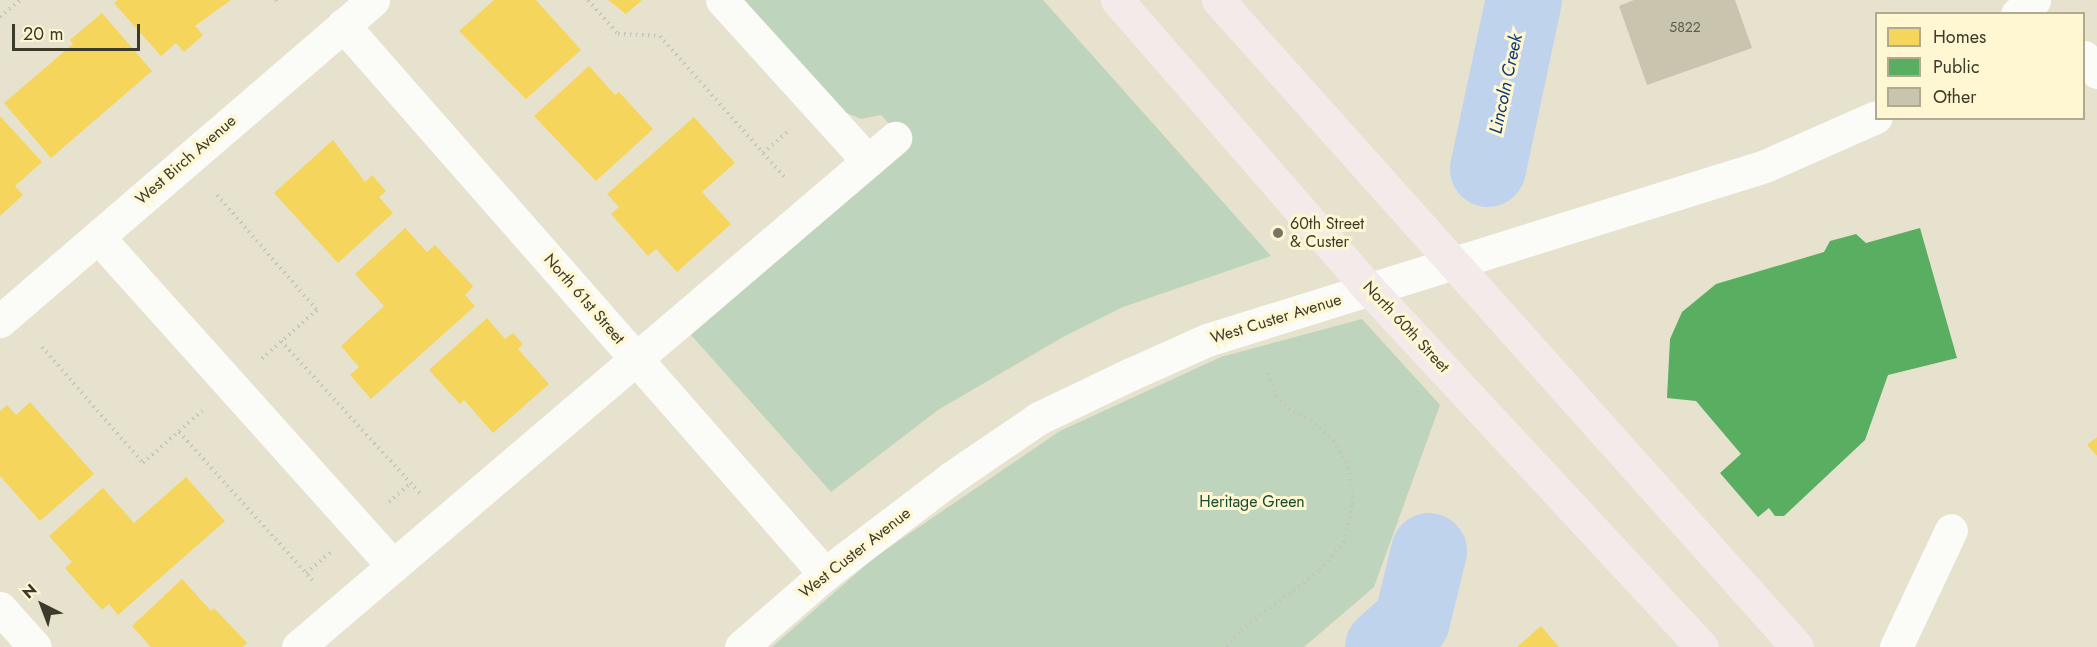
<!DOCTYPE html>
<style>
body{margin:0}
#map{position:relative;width:2097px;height:647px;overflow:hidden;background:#e6e2ce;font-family:Jost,sans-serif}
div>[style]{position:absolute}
.green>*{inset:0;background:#bfd4bc}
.homes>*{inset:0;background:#f6d55c}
.public>*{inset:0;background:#5aae61}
.river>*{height:76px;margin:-38px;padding:0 38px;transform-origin:38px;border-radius:38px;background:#c0d3ed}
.building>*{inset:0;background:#c8c4ae}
.path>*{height:4px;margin-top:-2px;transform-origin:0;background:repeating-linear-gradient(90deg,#c6c5bd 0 1.5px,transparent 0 6px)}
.minor>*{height:33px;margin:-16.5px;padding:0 16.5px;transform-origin:16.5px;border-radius:16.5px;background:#fbfbf8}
.major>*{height:33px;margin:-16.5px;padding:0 16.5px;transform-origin:16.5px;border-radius:16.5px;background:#f3ebe9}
.dots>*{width:16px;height:16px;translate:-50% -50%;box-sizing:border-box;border:3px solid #fef7d1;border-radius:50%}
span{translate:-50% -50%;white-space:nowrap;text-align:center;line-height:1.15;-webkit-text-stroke:6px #fef7d1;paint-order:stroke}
.number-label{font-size:14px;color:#5f5c4c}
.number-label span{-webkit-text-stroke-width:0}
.street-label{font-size:16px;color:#3c3a2b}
.poi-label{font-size:16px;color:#3c3a2b}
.left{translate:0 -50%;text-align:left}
.park-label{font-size:16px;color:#194b30}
.water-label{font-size:18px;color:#0d3776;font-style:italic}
.legend{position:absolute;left:1875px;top:12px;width:210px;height:108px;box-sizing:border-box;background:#fef7d1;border:2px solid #b0ab8f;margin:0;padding:8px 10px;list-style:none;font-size:18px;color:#3c3a2b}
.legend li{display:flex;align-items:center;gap:12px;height:30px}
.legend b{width:30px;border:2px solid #b0ab8f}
.north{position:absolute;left:12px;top:575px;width:60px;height:60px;-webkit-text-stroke:4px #fef7d1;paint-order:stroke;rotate:318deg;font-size:16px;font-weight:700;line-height:24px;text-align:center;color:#3c3a2b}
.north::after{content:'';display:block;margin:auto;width:21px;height:27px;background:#3c3a2b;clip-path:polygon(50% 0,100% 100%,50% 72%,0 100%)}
.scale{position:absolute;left:12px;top:24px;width:128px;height:27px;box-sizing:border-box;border:3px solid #3c3a2b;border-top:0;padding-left:8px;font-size:18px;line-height:21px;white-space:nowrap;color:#3c3a2b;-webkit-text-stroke:4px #fef7d1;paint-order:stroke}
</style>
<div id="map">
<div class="green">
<i style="clip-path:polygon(743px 0,1043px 0,1271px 256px,1123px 307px,1063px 337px,938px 410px,831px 492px,691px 335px,910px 146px,881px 115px,861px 119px,842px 111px)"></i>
<i style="clip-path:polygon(1362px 319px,1440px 405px,1374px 587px,1304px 647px,772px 647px,875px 557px,1060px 431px,1221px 357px)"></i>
</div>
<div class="homes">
<i style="clip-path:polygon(118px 0,231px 0,195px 26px,203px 35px,184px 52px,176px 43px,161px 56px,114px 3px)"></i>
<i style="clip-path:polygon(494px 0,536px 0,581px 50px,526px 99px,459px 31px)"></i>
<i style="clip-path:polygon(608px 0,642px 0,626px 14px)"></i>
<i style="clip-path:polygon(102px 13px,152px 71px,51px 158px,4px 103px,73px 44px,70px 40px)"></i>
<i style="clip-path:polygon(589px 66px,615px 95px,619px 92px,653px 129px,596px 181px,534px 116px)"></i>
<i style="clip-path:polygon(0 116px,42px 162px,15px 186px,23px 195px,0 216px)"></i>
<i style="clip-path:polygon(694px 117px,735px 163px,702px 192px,731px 224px,677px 272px,656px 249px,648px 256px,611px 214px,619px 207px,607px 194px)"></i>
<i style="clip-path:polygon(333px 140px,365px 182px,372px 175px,386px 191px,379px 197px,393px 213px,338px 263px,274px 193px)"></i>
<i style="clip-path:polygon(405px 228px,427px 252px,435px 245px,473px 286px,465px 295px,475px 306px,371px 399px,350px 375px,359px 367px,341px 346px,384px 306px,355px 274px)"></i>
<i style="clip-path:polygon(487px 318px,505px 339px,513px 333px,523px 344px,518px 349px,549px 384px,493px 433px,464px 400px,460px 404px,429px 370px)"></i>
<i style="clip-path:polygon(30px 402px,94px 474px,40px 521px,0 476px,0 411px,7px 405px,16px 415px)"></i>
<i style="clip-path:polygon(2097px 437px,2097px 456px,2087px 445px)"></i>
<i style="clip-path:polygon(186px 477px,225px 521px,118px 615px,109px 604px,102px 610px,65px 568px,72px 562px,49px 536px,103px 488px,134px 523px)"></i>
<i style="clip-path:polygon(182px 579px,211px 611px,214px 608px,247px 643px,243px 647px,151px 647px,132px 626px)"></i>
<i style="clip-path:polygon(1541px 626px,1559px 647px,1517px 647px)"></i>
</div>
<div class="public">
<i style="clip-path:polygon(1920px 228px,1957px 358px,1888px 375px,1865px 440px,1784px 516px,1775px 516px,1769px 508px,1758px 517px,1720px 473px,1741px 454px,1696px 401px,1667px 398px,1670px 339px,1682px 312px,1716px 284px,1824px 252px,1830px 241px,1856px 234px,1866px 243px)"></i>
</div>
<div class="river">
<i style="left:1488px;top:169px;width:173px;rotate:-78deg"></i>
<i style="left:1383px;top:647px;width:39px;rotate:-42deg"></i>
<i style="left:1412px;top:621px;width:72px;rotate:-76.3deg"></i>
</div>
<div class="building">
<i style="clip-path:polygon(1634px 0,1735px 0,1752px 48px,1647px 85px,1619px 6px)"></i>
</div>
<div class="path">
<i style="left:276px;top:0;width:4px;rotate:56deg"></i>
<i style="left:588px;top:0;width:45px;rotate:48.6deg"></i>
<i style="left:618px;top:34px;width:42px;rotate:2.7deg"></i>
<i style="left:660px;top:36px;width:191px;rotate:48.6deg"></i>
<i style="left:0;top:17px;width:26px;rotate:-40deg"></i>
<i style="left:763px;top:153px;width:35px;rotate:-41deg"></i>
<i style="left:217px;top:195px;width:152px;rotate:49deg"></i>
<i style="left:317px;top:310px;width:76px;rotate:138.7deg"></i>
<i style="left:281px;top:341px;width:206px;rotate:47.6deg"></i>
<i style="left:42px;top:347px;width:154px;rotate:49deg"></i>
<i style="left:143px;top:463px;width:79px;rotate:-41.4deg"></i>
<i style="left:179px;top:432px;width:203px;rotate:48deg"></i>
<i style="left:389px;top:502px;width:29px;rotate:-41deg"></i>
<i style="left:306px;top:573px;width:33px;rotate:-40deg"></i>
<i style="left:1227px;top:647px;width:22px;rotate:-51deg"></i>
<i style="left:1241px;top:630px;width:99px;rotate:-37.2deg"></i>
<i style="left:1320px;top:570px;width:37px;rotate:-49deg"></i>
<i style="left:1344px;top:542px;width:39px;rotate:-77deg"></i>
<i style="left:1353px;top:504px;width:36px;rotate:-96deg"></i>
<i style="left:1349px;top:468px;width:31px;rotate:-119deg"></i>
<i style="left:1334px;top:441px;width:31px;rotate:-138deg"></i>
<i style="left:1311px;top:420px;width:23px;rotate:-155deg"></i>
<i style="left:1290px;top:410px;width:18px;rotate:-135deg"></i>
<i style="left:1277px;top:397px;width:27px;rotate:-110deg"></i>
</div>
<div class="minor">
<i style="left:722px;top:0;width:217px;rotate:47.8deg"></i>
<i style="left:2017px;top:14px;width:22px;rotate:-39deg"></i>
<i style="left:343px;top:25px;width:731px;rotate:48.72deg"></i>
<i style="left:2084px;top:57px;width:20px;rotate:49deg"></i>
<i style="left:98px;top:237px;width:442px;rotate:48.1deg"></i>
<i style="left:0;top:321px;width:492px;rotate:-40.7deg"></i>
<i style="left:0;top:608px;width:52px;rotate:48.1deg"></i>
<i style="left:298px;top:647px;width:785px;rotate:-40.45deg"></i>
<i style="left:741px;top:647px;width:111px;rotate:-41deg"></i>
<i style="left:825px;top:574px;width:158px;rotate:-37.3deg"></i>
<i style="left:951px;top:478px;width:107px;rotate:-34.3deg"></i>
<i style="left:1039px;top:418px;width:102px;rotate:-25.6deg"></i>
<i style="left:1131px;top:374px;width:83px;rotate:-24.1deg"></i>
<i style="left:1207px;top:340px;width:584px;rotate:-17.32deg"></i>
<i style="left:1765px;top:166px;width:121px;rotate:-23.8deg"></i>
<i style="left:1896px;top:647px;width:129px;rotate:-64.8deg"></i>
</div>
<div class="major">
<i style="left:1117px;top:0;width:386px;rotate:48.9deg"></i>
<i style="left:1371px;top:291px;width:486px;rotate:47.1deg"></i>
<i style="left:1218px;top:0;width:868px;rotate:48.17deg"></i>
</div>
<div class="dots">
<i style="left:1278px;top:233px;background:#787564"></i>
</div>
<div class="number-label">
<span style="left:1685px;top:27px">5822</span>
</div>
<div class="street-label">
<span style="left:186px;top:160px;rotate:-41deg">West Birch Avenue</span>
<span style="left:584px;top:299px;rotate:49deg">North 61st Street</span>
<span style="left:1276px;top:319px;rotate:-17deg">West Custer Avenue</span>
<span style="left:1406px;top:327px;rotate:47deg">North 60th Street</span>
<span style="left:855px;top:553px;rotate:-38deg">West Custer Avenue</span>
</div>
<div class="poi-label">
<span class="left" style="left:1290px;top:233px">60th Street<br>&amp; Custer</span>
</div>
<div class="park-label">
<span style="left:1252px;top:502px">Heritage Green</span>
</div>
<div class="water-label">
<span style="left:1506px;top:84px;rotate:-78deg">Lincoln Creek</span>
</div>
<ul class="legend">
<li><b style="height:16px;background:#f6d55c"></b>Homes</li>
<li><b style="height:16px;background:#5aae61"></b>Public</li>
<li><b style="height:16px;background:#c8c4ae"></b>Other</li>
</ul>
<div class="north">N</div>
<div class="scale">20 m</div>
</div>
